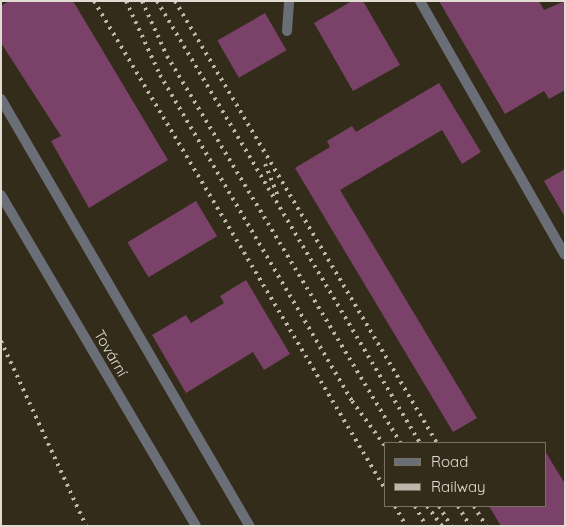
<!DOCTYPE html>
<meta charset="utf-8">
<style>
body{margin:0}
#map{position:relative;width:566px;height:527px;overflow:hidden;background:#332c1b;font-family:Quicksand,sans-serif}
div>[style]{position:absolute}
.building>*{inset:0;background:#7a4268;transform-origin:0 0}
.service>*{height:10px;margin:-5px;padding:0 5px;transform-origin:5px;border-radius:5px;background:#6a6e76}
.tertiary>*{height:10px;margin:-5px;padding:0 5px;transform-origin:5px;border-radius:5px;background:#6a6e76}
.rail>*{height:4px;margin-top:-2px;transform-origin:0;background:repeating-linear-gradient(90deg,#bdb7ac 0 2.5px,transparent 0 7.5px)}
span{translate:-50% -50%;white-space:nowrap;text-align:center;line-height:1.15;-webkit-text-stroke:4px #332c1b;paint-order:stroke}
.street-label{font-size:15px;color:#e1dcd2}
.frame{position:absolute;inset:0;border:2px solid #e1dcd2;pointer-events:none}
.legend{position:absolute;left:384px;top:442px;width:162px;height:65px;box-sizing:border-box;background:#332c1b;border:1px solid #797264;margin:0;padding:6px 9px;list-style:none;font-size:15px;color:#e1dcd2}
.legend li{display:flex;align-items:center;gap:10px;height:25px}
.legend b{width:25px;border:1px solid #797264}
</style>
<div id="map">
<div class="building">
<i style="clip-path:polygon(9px 1px,73px 1px,168px 160px,89px 208px,51px 141px,61px 136px,1px 43px,1px 6px)"></i>
<i style="clip-path:polygon(352px 1px,363px 1px,400px 65px,353px 91px,314px 23px)"></i>
<i style="clip-path:polygon(439px 1px,539px 1px,544px 10px,565px 1px,565px 90px,549px 99px,544px 91px,505px 114px)"></i>
<i style="left:265px;top:13px;width:43px;height:55px;rotate:60deg"></i>
<i style="clip-path:polygon(439px 83px,481px 152px,462px 164px,442px 130px,340px 190px,477px 418px,453px 432px,295px 168px,330px 147px,327px 141px,352px 126px,356px 132px)"></i>
<i style="clip-path:polygon(565px 169px,565px 217px,544px 181px)"></i>
<i style="left:196px;top:201px;width:41px;height:80px;rotate:59deg"></i>
<i style="clip-path:polygon(246px 280px,290px 354px,264px 370px,253px 352px,186px 393px,152px 335px,186px 315px,191px 323px,224px 303px,220px 296px)"></i>
<i style="clip-path:polygon(545px 451px,565px 484px,565px 526px,501px 526px,489px 506px,545px 506px)"></i>
</div>
<div class="service">
<i style="left:420px;top:1px;width:292px;rotate:60.3deg"></i>
<i style="left:287px;top:31px;width:30px;rotate:-86deg"></i>
<i style="left:1px;top:99px;width:494px;rotate:59.8deg"></i>
</div>
<div class="tertiary">
<i style="left:1px;top:195px;width:384px;rotate:59.5deg"></i>
</div>
<div class="rail">
<i style="left:94px;top:1px;width:568px;rotate:59.19deg"></i>
<i style="left:126px;top:1px;width:81px;rotate:65.3deg"></i>
<i style="left:160px;top:75px;width:378px;rotate:59.5deg"></i>
<i style="left:352px;top:401px;width:56px;rotate:53.7deg"></i>
<i style="left:142px;top:1px;width:60px;rotate:65.6deg"></i>
<i style="left:167px;top:56px;width:452px;rotate:58.9deg"></i>
<i style="left:157px;top:1px;width:514px;rotate:59.25deg"></i>
<i style="left:175px;top:1px;width:514px;rotate:59.34deg"></i>
<i style="left:265px;top:164px;width:35px;rotate:68deg"></i>
<i style="left:1px;top:341px;width:204px;rotate:65.3deg"></i>
<i style="left:395px;top:506px;width:23px;rotate:61deg"></i>
<i style="left:415px;top:506px;width:23px;rotate:61deg"></i>
<i style="left:427px;top:506px;width:25px;rotate:53deg"></i>
<i style="left:439px;top:506px;width:23px;rotate:59deg"></i>
<i style="left:458px;top:506px;width:23px;rotate:59deg"></i>
<i style="left:474px;top:506px;width:23px;rotate:59deg"></i>
</div>
<div class="street-label">
<span style="left:111px;top:353px;rotate:60deg">Tovární</span>
</div>
<div class="frame"></div>
<ul class="legend">
<li><b style="height:6px;background:#6a6e76"></b>Road</li>
<li><b style="height:6px;background:#bdb7ac"></b>Railway</li>
</ul>
</div>
